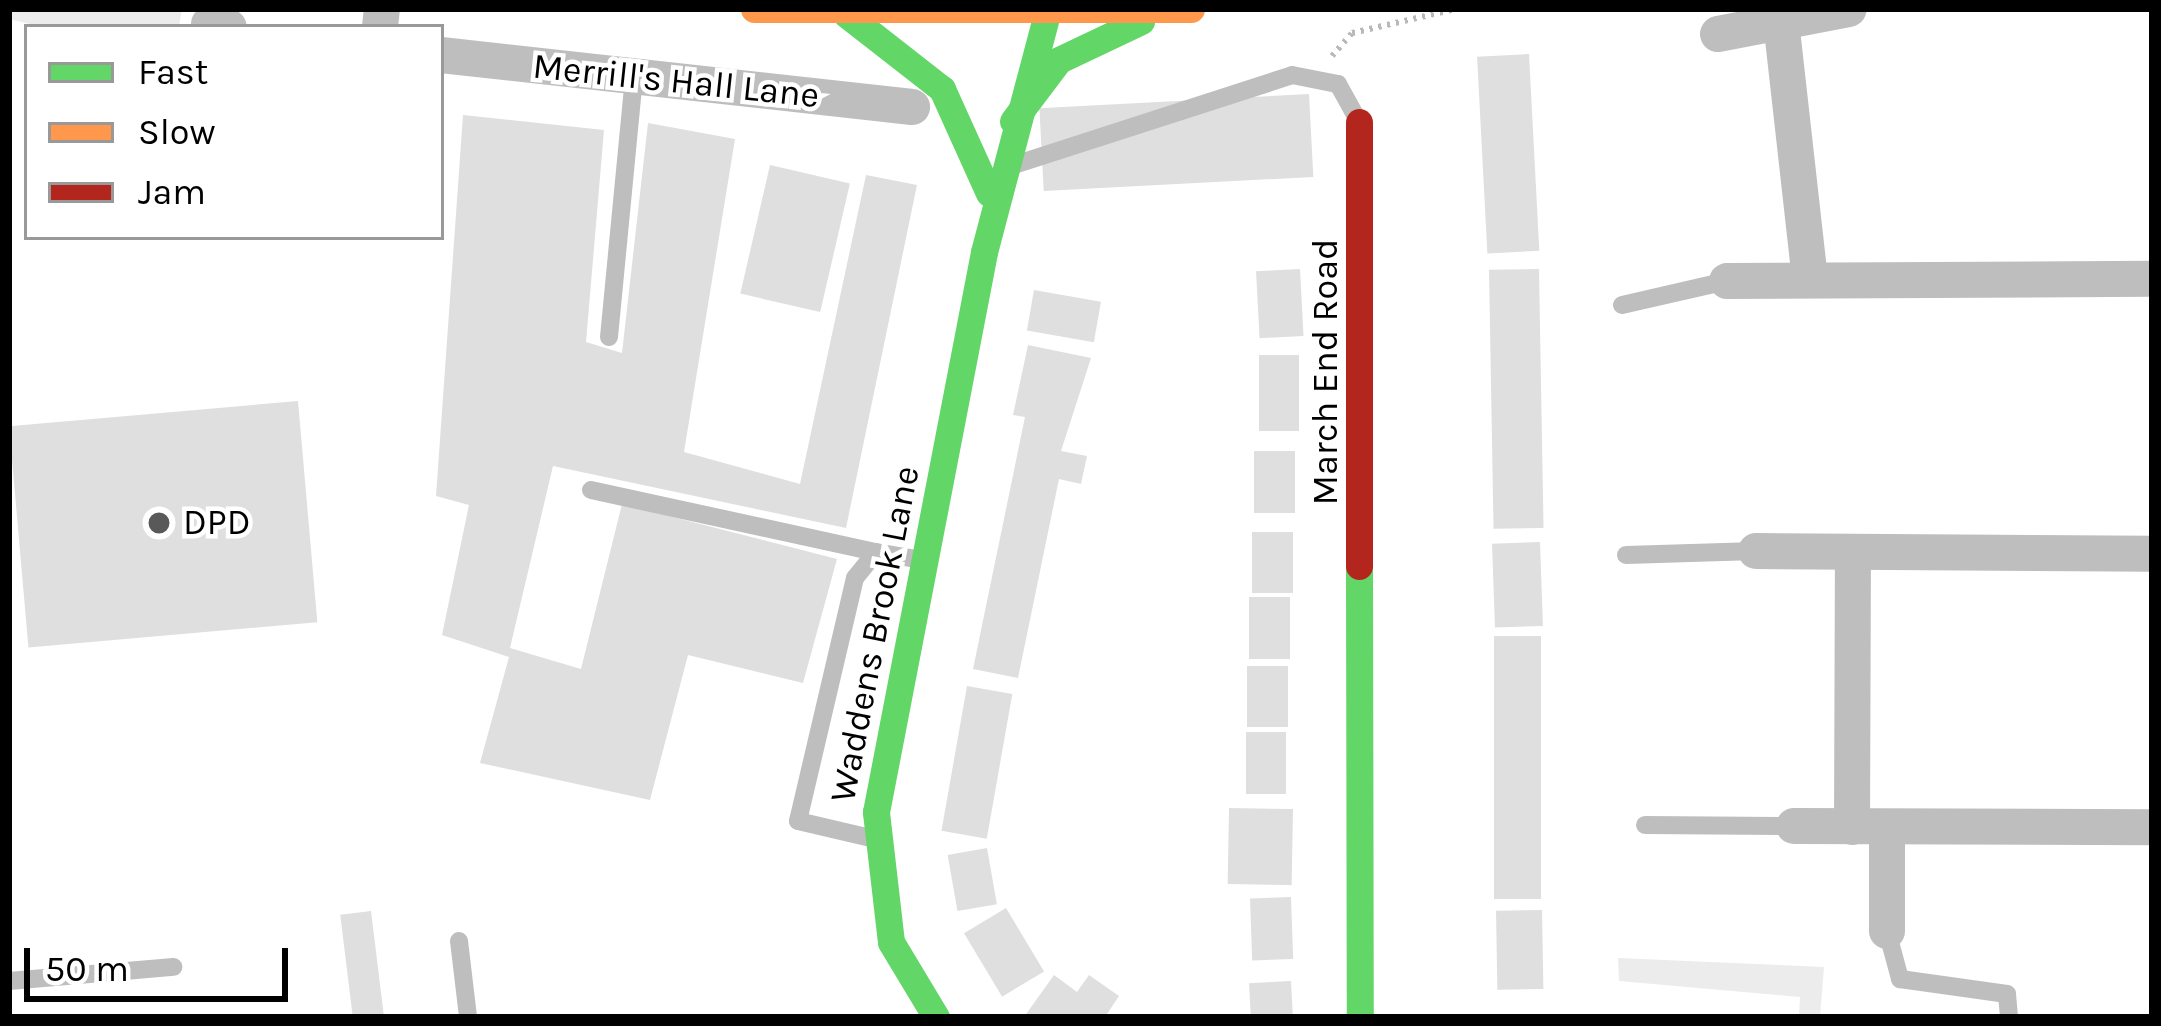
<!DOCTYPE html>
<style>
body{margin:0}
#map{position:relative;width:2161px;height:1026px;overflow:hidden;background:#fff;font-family:Karla,sans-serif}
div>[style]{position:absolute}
.green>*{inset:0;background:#ececec}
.building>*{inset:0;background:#dfdfdf;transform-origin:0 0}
.path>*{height:6px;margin-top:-3px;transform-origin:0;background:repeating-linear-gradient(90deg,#b9b9b9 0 3px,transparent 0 9px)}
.lane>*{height:18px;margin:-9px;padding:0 9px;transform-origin:9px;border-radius:9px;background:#bebebe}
.street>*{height:36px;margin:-18px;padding:0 18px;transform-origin:18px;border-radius:18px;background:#bebebe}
.fast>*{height:27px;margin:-13.5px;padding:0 13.5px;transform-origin:13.5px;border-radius:13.5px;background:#63d668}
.slow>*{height:27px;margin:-13.5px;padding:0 13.5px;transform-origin:13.5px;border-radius:13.5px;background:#ff974d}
.jam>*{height:27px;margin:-13.5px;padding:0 13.5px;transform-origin:13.5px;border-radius:13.5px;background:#b3261e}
.dots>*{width:33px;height:33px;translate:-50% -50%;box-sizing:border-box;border:6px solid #fff;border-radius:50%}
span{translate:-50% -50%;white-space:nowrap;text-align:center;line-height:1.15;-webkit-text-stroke:9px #fff;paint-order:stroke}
.street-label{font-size:36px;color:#000}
.poi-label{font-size:36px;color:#000}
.left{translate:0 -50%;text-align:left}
.frame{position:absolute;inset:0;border:12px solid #000;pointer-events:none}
.legend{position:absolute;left:24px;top:24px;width:420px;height:216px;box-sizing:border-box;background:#fff;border:3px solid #999;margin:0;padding:15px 21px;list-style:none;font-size:36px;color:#000}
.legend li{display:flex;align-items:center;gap:24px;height:60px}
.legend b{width:60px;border:3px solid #999}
.scale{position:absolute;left:24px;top:948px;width:264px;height:54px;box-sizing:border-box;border:6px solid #000;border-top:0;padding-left:15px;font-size:36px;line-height:42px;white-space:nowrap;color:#000;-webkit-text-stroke:9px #fff;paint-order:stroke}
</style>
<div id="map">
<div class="green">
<i style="clip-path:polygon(9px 9px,182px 9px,179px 27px,42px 27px,9px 19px)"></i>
<i style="clip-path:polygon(1618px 958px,1824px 967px,1820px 1017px,1799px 1017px,1800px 997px,1619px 981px)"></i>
</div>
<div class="building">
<i style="left:1529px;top:54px;width:197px;height:52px;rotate:87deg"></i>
<i style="left:1309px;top:94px;width:83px;height:270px;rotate:87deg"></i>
<i style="clip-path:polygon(463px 115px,604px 130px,586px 342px,622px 353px,648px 123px,735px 139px,684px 452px,800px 484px,866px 175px,917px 185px,846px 528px,553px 466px,510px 648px,581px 669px,622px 504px,837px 559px,803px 683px,688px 655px,650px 800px,480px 763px,509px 657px,442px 635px,469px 505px,436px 496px)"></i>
<i style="left:770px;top:165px;width:82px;height:132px;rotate:13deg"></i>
<i style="left:1300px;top:269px;width:67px;height:44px;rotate:87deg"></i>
<i style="left:1539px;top:269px;width:259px;height:50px;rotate:89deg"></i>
<i style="left:1034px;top:290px;width:68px;height:41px;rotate:10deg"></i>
<i style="clip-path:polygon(1028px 345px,1091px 358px,1061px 451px,1087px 456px,1081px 484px,1059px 479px,1018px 678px,973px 669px,1025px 417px,1013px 415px)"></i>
<i style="left:1259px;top:355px;width:40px;height:76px"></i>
<i style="left:298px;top:401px;width:222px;height:290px;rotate:85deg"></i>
<i style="left:1254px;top:451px;width:41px;height:62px"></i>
<i style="left:1252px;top:532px;width:41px;height:61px"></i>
<i style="left:1540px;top:542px;width:84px;height:48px;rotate:88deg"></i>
<i style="left:1290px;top:597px;width:62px;height:41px;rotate:90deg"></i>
<i style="left:1541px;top:636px;width:263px;height:47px;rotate:90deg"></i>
<i style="left:1247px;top:666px;width:41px;height:61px"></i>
<i style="left:967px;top:686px;width:46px;height:147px;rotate:10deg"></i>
<i style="left:1246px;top:732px;width:40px;height:62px"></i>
<i style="left:1229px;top:808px;width:64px;height:76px;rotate:1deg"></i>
<i style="left:987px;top:848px;width:57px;height:40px;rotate:80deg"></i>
<i style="left:1291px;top:897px;width:62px;height:41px;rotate:88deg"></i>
<i style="left:1006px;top:908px;width:74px;height:49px;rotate:59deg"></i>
<i style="left:1542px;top:910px;width:79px;height:46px;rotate:89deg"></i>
<i style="left:371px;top:911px;width:107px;height:31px;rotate:83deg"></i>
<i style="clip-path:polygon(1054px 975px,1077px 992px,1089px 975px,1119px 996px,1105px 1017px,1024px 1017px)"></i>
<i style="left:1291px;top:981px;width:36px;height:42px;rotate:87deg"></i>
</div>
<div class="path">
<i style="left:1332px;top:56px;width:30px;rotate:-49deg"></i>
<i style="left:1352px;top:33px;width:107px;rotate:-13deg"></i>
</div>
<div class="lane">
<i style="left:1014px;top:165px;width:292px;rotate:-17.9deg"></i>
<i style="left:1292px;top:75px;width:47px;rotate:11.1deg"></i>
<i style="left:1338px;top:84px;width:43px;rotate:61.1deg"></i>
<i style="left:1622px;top:305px;width:108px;rotate:-12.9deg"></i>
<i style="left:609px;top:337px;width:261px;rotate:-84.5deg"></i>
<i style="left:591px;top:490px;width:292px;rotate:12.3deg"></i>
<i style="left:1626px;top:555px;width:130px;rotate:-1.8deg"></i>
<i style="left:1645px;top:825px;width:149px;rotate:0.4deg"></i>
<i style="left:875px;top:839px;width:79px;rotate:-166.8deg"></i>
<i style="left:798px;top:821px;width:250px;rotate:-76.8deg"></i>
<i style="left:855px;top:578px;width:33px;rotate:-51deg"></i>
<i style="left:876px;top:552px;width:47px;rotate:9.9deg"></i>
<i style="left:1887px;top:931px;width:50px;rotate:74.8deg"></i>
<i style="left:1900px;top:979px;width:108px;rotate:8deg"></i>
<i style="left:2007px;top:994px;width:23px;rotate:85deg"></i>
<i style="left:459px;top:941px;width:77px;rotate:83.2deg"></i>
<i style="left:9px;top:981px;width:165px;rotate:-4.9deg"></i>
</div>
<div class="street">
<i style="left:1781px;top:21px;width:259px;rotate:83.6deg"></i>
<i style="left:209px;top:24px;width:20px;rotate:9deg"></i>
<i style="left:380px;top:27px;width:18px;rotate:-84deg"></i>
<i style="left:1718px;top:34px;width:133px;rotate:-10.8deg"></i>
<i style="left:441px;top:55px;width:474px;rotate:6.3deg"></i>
<i style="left:1727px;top:281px;width:425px;rotate:-0.3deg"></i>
<i style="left:1756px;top:551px;width:396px;rotate:0.4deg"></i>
<i style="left:1794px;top:826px;width:358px;rotate:0.2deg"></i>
<i style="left:1852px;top:827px;width:274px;rotate:-89.8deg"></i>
<i style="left:1887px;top:827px;width:104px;rotate:90deg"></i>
</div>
<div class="fast">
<i style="left:846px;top:14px;width:122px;rotate:38deg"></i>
<i style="left:942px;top:89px;width:114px;rotate:65.7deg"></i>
<i style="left:1013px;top:121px;width:76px;rotate:-53deg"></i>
<i style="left:1059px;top:60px;width:91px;rotate:-25.4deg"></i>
<i style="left:1359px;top:566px;width:451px;rotate:89.9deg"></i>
<i style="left:936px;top:1017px;width:87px;rotate:-121deg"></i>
<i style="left:891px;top:942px;width:131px;rotate:-96.6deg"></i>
<i style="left:876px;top:812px;width:570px;rotate:-79.08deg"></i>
<i style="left:984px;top:252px;width:251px;rotate:-75.2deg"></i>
</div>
<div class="slow">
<i style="left:754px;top:9px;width:437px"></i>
</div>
<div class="jam">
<i style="left:1359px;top:122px;width:444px;rotate:90deg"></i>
</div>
<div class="dots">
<i style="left:159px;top:523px;background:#595959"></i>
</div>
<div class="street-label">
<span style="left:676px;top:81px;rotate:6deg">Merrill's Hall Lane</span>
<span style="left:1326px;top:372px;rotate:-90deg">March End Road</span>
<span style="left:875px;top:634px;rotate:-79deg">Waddens Brook Lane</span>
</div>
<div class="poi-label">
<span class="left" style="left:183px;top:523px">DPD</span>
</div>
<div class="frame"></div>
<ul class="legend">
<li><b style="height:15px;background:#63d668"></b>Fast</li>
<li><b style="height:15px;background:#ff974d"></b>Slow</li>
<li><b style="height:15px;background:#b3261e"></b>Jam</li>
</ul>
<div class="scale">50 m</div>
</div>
